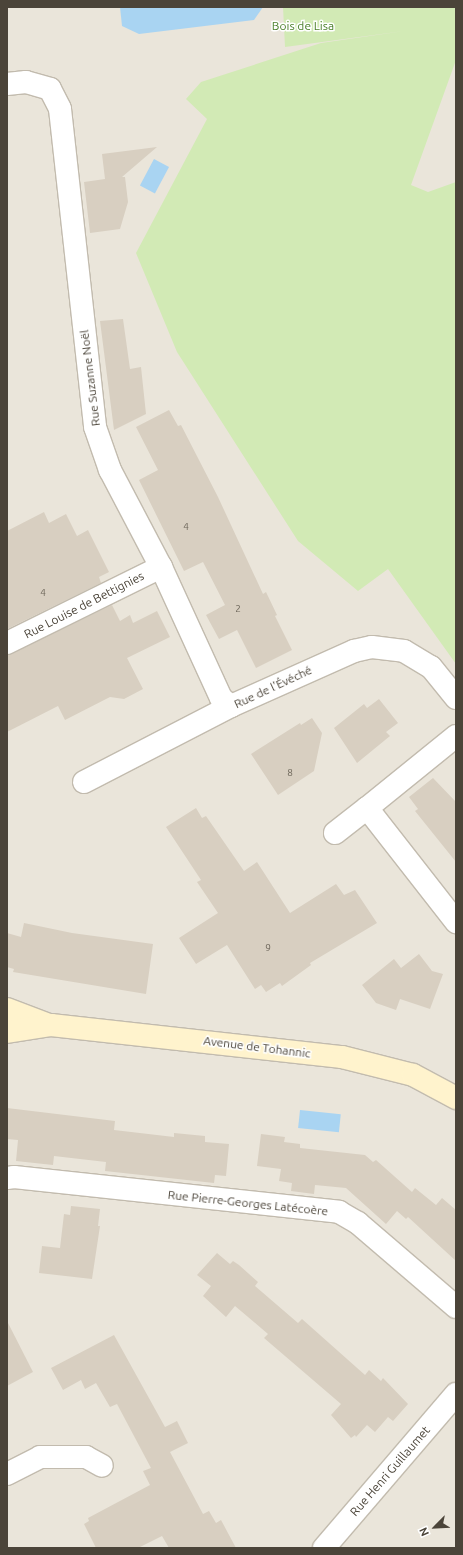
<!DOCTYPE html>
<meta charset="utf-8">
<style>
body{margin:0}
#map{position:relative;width:463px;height:1555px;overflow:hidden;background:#f6f3ec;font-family:Ubuntu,sans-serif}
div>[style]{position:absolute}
.residential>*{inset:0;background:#eae5da;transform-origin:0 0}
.green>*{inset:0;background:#d2eab5}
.water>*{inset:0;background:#a9d4f2;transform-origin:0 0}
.building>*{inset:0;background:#d8cfc1}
.roads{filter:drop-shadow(1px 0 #c2bbae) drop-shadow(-1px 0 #c2bbae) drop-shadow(0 1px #c2bbae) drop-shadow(0 -1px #c2bbae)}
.street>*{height:22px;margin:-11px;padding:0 11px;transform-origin:11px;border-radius:11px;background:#fff}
.secondary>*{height:22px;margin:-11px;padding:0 11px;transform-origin:11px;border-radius:11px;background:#fff3cd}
span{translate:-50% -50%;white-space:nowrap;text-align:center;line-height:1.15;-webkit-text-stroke:3px #fff;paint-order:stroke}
.number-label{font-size:10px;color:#6e675b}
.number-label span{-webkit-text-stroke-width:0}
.park-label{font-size:12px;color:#4a7f2a}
.street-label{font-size:12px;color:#4b4439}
.frame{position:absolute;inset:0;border:8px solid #4b4439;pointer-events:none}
.north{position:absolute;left:415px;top:1507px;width:40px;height:40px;-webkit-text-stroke:3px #fff;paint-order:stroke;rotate:246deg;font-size:11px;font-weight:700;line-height:16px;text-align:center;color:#4b4439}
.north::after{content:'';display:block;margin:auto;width:14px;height:18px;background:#4b4439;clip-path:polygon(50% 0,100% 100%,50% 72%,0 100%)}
</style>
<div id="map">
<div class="residential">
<i style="left:7px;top:7px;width:449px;height:1541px"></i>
</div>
<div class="green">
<i style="clip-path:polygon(283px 7px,456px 7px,456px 60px,411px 185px,428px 192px,456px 182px,456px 664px,388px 569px,358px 591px,298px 541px,177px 352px,136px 253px,207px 119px,186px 99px,201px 82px,321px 43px,404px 31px,285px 47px)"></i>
</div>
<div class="water">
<i style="clip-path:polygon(120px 7px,263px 7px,254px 20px,139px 34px,122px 26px)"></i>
<i style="left:154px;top:159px;width:17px;height:30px;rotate:28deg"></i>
<i style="left:300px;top:1110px;width:41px;height:18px;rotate:6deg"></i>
</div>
<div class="building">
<i style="clip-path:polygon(157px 147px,122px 177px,125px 177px,128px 202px,120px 229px,90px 233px,84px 182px,105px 179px,102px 154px)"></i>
<i style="clip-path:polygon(123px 319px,130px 369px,141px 367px,146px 414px,114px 430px,100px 321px)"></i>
<i style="clip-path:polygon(169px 410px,178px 426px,181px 425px,218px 497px,263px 594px,266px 592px,277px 615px,275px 616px,292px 650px,256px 668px,237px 630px,219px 639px,206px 615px,225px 605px,203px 562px,184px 571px,139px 480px,158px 470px,136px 427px)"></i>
<i style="clip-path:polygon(44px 512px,49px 523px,66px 514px,77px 536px,88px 530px,109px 572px,99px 577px,101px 583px,7px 629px,7px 531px)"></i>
<i style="clip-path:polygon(112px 605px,120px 621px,130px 615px,133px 623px,157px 611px,170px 637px,127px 658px,143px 689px,124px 699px,110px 697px,65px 720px,58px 706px,7px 732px,7px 655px)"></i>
<i style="clip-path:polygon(379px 699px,398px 723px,386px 732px,390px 736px,357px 763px,334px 728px,364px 704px,367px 708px)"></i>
<i style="clip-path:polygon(312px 718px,322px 733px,314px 771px,278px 795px,251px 754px,300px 723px,301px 725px)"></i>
<i style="clip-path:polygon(433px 778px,456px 802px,456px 862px,415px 811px,418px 809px,409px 797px)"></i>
<i style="clip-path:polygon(196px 808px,202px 818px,206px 816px,244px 871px,257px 862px,290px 913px,336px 884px,344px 895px,355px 890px,377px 923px,310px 963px,311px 965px,282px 986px,280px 983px,266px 992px,261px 985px,255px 989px,227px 945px,196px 964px,179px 938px,218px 913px,197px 882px,201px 880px,166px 827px)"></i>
<i style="clip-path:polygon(24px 923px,72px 933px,153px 944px,146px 994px,13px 972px,14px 969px,7px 967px,7px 933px,21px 937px)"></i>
<i style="clip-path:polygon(419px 954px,432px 971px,443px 974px,430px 1009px,400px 999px,396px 1010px,376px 1003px,362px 985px,394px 959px,401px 968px)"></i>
<i style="clip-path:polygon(7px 1108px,115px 1121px,114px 1130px,174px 1137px,174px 1133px,205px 1136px,205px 1142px,229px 1144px,226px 1176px,215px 1175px,214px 1183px,105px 1171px,106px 1162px,54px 1156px,53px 1165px,16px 1161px,18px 1140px,7px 1139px)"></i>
<i style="clip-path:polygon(261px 1134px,285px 1137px,284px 1142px,300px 1144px,300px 1148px,365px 1155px,373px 1162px,376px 1160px,412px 1192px,415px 1188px,436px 1205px,442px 1198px,456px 1210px,456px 1261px,408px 1217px,406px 1219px,397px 1211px,386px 1224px,346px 1188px,315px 1185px,314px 1194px,291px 1191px,292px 1183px,279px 1181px,281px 1169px,257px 1166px)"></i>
<i style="clip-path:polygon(71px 1206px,100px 1209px,98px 1226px,100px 1226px,92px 1279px,39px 1273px,42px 1246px,60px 1248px,64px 1214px,70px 1215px)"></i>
<i style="clip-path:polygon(217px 1253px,230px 1264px,233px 1261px,239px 1265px,258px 1282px,255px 1286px,298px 1323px,302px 1319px,365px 1375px,369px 1370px,381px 1381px,383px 1378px,408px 1404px,393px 1421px,388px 1417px,375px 1432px,367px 1425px,356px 1437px,355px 1435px,351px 1438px,331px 1415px,341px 1404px,264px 1338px,268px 1334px,235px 1306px,226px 1317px,203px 1296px,211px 1286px,197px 1275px)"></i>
<i style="clip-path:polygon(7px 1321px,33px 1372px,7px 1386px)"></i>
<i style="clip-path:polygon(114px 1335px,165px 1427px,177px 1421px,188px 1443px,170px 1452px,203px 1514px,209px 1511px,216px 1523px,221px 1520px,236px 1548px,169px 1548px,162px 1536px,138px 1548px,96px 1548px,84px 1524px,89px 1521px,88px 1518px,150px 1485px,143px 1471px,151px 1468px,117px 1404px,110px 1407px,96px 1383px,85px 1389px,81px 1380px,63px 1390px,51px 1368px)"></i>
</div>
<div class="roads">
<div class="street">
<i style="left:7px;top:84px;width:19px;rotate:-6deg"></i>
<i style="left:26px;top:82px;width:25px;rotate:16deg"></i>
<i style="left:50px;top:89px;width:22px;rotate:63deg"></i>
<i style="left:60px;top:109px;width:320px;rotate:83.7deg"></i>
<i style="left:95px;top:427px;width:46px;rotate:70.8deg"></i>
<i style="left:110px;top:470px;width:110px;rotate:62.3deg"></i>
<i style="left:161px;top:567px;width:144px;rotate:65.4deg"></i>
<i style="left:221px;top:698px;width:13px;rotate:39deg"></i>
<i style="left:7px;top:643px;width:172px;rotate:-26.3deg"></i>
<i style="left:456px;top:736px;width:114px;rotate:141deg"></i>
<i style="left:367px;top:808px;width:145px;rotate:52deg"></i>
<i style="left:84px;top:782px;width:165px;rotate:-27.3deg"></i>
<i style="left:231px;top:706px;width:135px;rotate:-24.1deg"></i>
<i style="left:354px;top:651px;width:18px;rotate:-13deg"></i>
<i style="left:372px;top:647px;width:32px;rotate:7deg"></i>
<i style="left:404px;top:651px;width:31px;rotate:31deg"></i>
<i style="left:431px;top:667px;width:40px;rotate:51deg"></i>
<i style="left:335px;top:833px;width:41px;rotate:-38deg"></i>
<i style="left:7px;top:1178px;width:7px;rotate:-8deg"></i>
<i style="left:14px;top:1177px;width:327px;rotate:6.1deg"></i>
<i style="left:339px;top:1212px;width:22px;rotate:30deg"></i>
<i style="left:358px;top:1223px;width:129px;rotate:40.6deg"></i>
<i style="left:7px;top:1474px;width:37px;rotate:-27deg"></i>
<i style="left:40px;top:1457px;width:46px"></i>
<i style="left:86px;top:1457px;width:18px;rotate:29deg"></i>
<i style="left:324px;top:1548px;width:203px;rotate:-49.4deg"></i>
</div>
<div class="secondary">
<i style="left:7px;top:1009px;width:45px;rotate:20.9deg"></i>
<i style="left:7px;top:1032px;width:45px;rotate:-9deg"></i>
<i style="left:51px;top:1025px;width:293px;rotate:6.3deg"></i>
<i style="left:342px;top:1057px;width:73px;rotate:14.2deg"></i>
<i style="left:413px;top:1075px;width:49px;rotate:28.1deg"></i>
</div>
</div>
<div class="number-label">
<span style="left:186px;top:527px">4</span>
<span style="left:43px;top:593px">4</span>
<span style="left:238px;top:609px">2</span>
<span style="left:290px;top:773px">8</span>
<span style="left:268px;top:948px">9</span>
</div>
<div class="park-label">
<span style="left:303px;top:26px">Bois de Lisa</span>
</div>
<div class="street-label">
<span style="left:90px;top:378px;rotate:-97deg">Rue Suzanne Noël</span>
<span style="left:84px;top:605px;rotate:-27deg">Rue Louise de Bettignies</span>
<span style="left:273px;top:687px;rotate:-25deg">Rue de l'Évéché</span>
<span style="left:257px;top:1047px;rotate:7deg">Avenue de Tohannic</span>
<span style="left:248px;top:1203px;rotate:6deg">Rue Pierre-Georges Latécoère</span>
<span style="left:390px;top:1471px;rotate:-49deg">Rue Henri Guillaumet</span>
</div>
<div class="frame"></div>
<div class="north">N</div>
</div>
